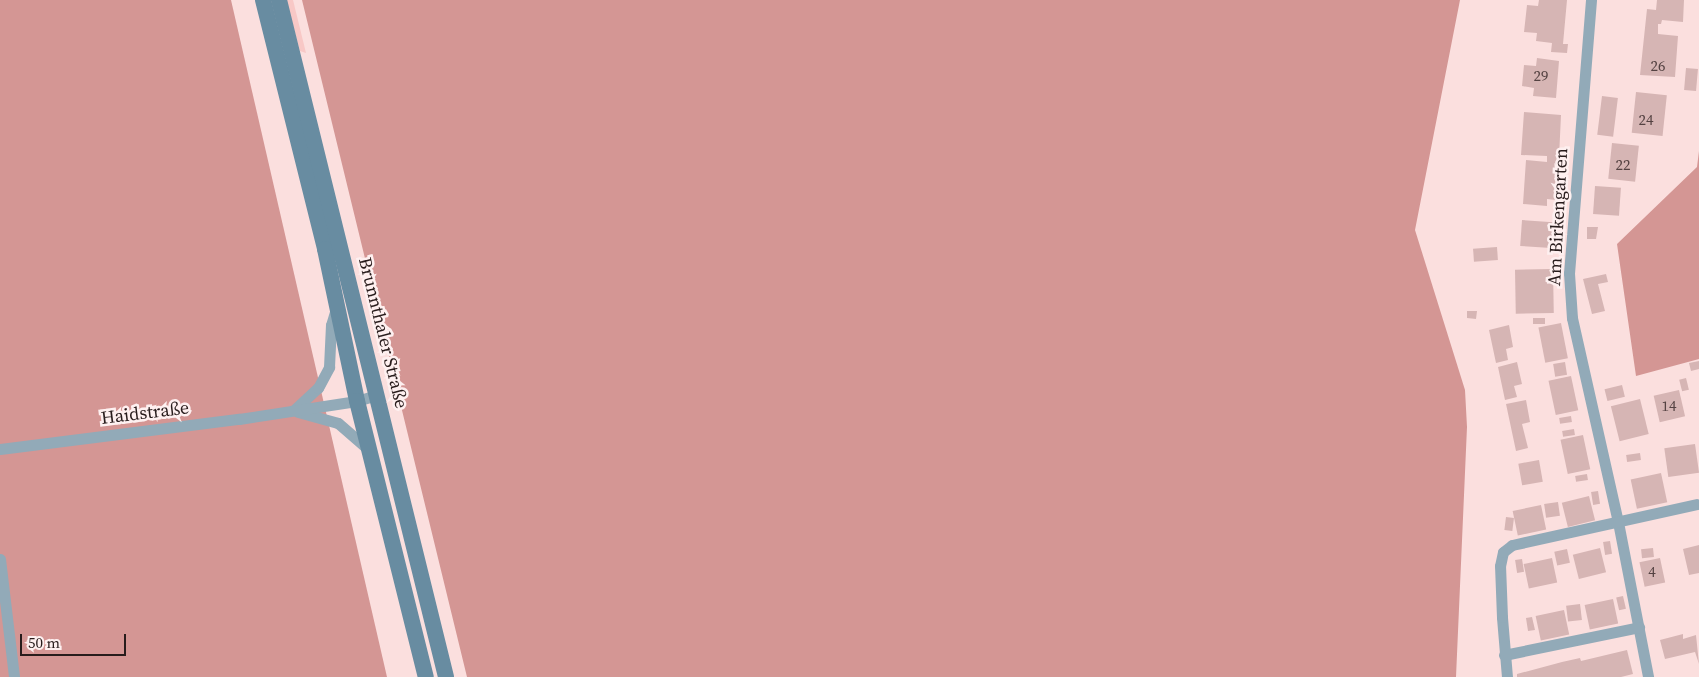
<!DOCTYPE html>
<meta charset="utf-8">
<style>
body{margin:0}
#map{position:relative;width:1699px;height:677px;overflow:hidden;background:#fbdfde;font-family:"Source Serif 4",serif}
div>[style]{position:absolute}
.green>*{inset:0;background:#f8c8c6}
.forest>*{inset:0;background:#d49694}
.building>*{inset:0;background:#d6b5b4;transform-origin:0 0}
.minor>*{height:11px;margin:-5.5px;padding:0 5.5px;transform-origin:5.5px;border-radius:5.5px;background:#92aab8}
.secondary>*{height:16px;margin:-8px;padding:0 8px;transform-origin:8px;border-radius:8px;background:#688ca1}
span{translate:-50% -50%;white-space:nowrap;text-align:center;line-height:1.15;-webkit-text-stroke:5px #fef0f0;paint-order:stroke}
.number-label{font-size:15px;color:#544242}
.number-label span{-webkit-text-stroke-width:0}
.street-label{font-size:18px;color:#281c1c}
.scale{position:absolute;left:20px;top:634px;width:106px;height:22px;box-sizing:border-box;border:2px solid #281c1c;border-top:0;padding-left:6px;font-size:15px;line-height:18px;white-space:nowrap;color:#281c1c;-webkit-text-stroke:4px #fef0f0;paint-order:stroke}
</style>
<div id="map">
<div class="green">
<i style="clip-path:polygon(286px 0,293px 0,306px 53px,300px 51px)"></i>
</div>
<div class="forest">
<i style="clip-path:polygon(0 0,231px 0,387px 677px,0 677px)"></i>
<i style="clip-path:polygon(302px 0,1460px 0,1415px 230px,1465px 390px,1467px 427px,1456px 677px,467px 677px)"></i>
<i style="clip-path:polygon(1699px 151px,1699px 359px,1636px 376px,1617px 244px,1697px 167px)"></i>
</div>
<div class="building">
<i style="clip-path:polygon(1539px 0,1567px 0,1563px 44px,1568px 44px,1567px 53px,1551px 52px,1552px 43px,1536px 41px,1537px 33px,1524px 32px,1527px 5px,1538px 6px)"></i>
<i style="clip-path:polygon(1657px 0,1684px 0,1683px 22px,1662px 20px,1661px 24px,1658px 24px,1658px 34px,1678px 36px,1675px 77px,1640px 75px,1647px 9px,1656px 10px)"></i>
<i style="clip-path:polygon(1537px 58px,1559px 61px,1556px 98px,1533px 96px,1534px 88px,1522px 86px,1524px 65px,1536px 66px)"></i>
<i style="left:1686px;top:68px;width:12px;height:22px;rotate:5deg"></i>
<i style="left:1636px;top:92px;width:31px;height:41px;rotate:6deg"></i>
<i style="left:1602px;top:96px;width:16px;height:39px;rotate:7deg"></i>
<i style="clip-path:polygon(1524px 112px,1561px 115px,1557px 200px,1547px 199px,1547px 206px,1523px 204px,1526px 160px,1547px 162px,1547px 156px,1521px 155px)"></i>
<i style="left:1612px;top:143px;width:27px;height:36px;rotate:6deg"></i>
<i style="left:1595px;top:186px;width:26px;height:28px;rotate:4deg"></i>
<i style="left:1522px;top:220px;width:31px;height:26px;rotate:4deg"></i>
<i style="clip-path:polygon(1587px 227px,1598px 227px,1596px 239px,1587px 239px)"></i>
<i style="left:1497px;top:247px;width:13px;height:24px;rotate:86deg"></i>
<i style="left:1553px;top:269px;width:44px;height:38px;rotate:89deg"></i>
<i style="clip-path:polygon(1606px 274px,1608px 282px,1598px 284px,1605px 311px,1592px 314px,1583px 279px)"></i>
<i style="clip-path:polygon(1467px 311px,1477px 311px,1476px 319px,1467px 318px)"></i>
<i style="left:1545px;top:318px;width:6px;height:12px;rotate:90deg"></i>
<i style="left:1561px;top:323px;width:36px;height:23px;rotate:79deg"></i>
<i style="clip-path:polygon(1509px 325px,1513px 347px,1506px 349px,1508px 360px,1496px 363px,1489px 330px)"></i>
<i style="clip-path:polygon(1699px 361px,1699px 369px,1691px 371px,1689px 363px)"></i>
<i style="clip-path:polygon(1517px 362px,1522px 384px,1514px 386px,1517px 397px,1505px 400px,1498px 367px)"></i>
<i style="left:1565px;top:362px;width:13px;height:12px;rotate:81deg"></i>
<i style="left:1571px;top:376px;width:35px;height:23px;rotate:78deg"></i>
<i style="left:1686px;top:378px;width:12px;height:7px;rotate:76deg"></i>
<i style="left:1622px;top:385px;width:12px;height:18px;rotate:76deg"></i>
<i style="left:1679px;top:390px;width:27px;height:26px;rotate:77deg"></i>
<i style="left:1640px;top:399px;width:36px;height:30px;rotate:76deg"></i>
<i style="clip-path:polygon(1526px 400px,1530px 422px,1522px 424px,1528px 448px,1516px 451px,1506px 404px)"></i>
<i style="left:1571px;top:416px;width:6px;height:12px;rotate:81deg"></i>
<i style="left:1574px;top:429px;width:6px;height:12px;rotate:81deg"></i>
<i style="left:1583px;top:435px;width:35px;height:23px;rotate:78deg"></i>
<i style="left:1695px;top:444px;width:29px;height:31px;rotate:82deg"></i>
<i style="left:1640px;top:453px;width:7px;height:14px;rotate:82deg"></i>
<i style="left:1539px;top:460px;width:22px;height:21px;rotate:80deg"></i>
<i style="left:1661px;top:473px;width:30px;height:31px;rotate:78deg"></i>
<i style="left:1587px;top:474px;width:6px;height:12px;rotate:81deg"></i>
<i style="left:1598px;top:491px;width:13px;height:7px;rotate:81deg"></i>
<i style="left:1589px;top:496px;width:25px;height:28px;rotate:76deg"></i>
<i style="left:1558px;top:502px;width:14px;height:14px;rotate:82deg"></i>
<i style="left:1541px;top:505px;width:25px;height:29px;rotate:78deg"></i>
<i style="left:1506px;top:517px;width:8px;height:13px;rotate:7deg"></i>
<i style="left:1610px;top:541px;width:13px;height:7px;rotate:81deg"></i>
<i style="clip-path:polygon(1699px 545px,1699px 573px,1689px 575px,1683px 549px)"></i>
<i style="left:1600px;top:548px;width:25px;height:28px;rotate:76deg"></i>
<i style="left:1653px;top:548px;width:9px;height:12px;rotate:84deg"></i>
<i style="left:1567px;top:549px;width:14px;height:13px;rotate:78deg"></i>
<i style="left:1552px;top:558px;width:25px;height:29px;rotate:78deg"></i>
<i style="left:1660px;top:558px;width:25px;height:21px;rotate:78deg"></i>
<i style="left:1522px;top:559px;width:13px;height:7px;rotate:81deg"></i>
<i style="left:1623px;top:596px;width:13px;height:7px;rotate:77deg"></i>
<i style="left:1613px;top:599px;width:25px;height:29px;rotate:78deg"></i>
<i style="left:1580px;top:604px;width:16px;height:14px;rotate:83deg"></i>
<i style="left:1564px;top:610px;width:25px;height:29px;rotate:78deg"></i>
<i style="clip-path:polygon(1532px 617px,1535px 630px,1528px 631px,1526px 618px)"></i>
<i style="clip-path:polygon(1683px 634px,1683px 639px,1696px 635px,1699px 664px,1695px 652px,1665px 659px,1660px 640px)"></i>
<i style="clip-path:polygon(1627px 650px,1633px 674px,1621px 677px,1517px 677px,1517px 674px,1562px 662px,1580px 658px,1581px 661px)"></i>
</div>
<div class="minor">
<i style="left:1591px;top:0;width:274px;rotate:94.6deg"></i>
<i style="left:1569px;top:273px;width:45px;rotate:86.2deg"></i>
<i style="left:1572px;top:318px;width:209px;rotate:77.3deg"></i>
<i style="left:1618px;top:522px;width:158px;rotate:79deg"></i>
<i style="left:294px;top:410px;width:33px;rotate:-43deg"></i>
<i style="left:318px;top:388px;width:24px;rotate:-62deg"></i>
<i style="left:329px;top:367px;width:42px;rotate:-87.3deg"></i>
<i style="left:331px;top:325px;width:17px;rotate:-73deg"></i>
<i style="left:298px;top:412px;width:41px;rotate:15.4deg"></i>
<i style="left:338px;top:423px;width:40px;rotate:41deg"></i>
<i style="left:0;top:449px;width:241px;rotate:-7.2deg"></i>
<i style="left:239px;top:419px;width:119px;rotate:-8.7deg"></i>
<i style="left:357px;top:401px;width:21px;rotate:-17deg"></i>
<i style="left:0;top:559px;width:119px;rotate:83.2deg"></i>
<i style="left:1504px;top:655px;width:138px;rotate:-11.7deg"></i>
<i style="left:1507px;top:677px;width:60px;rotate:-94.8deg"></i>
<i style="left:1502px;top:617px;width:51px;rotate:-92.2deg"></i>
<i style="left:1500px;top:566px;width:14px;rotate:-78deg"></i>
<i style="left:1503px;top:552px;width:11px;rotate:-38deg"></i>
<i style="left:1512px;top:545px;width:189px;rotate:-12.5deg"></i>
</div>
<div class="secondary">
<i style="left:263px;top:0;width:257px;rotate:76deg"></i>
<i style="left:325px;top:249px;width:155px;rotate:78.1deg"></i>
<i style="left:357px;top:401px;width:284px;rotate:76deg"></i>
<i style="left:279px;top:0;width:697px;rotate:76.14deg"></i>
</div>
<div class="number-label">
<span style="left:1658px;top:66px">26</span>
<span style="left:1541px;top:76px">29</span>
<span style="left:1646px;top:120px">24</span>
<span style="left:1623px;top:165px">22</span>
<span style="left:1669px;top:406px">14</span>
<span style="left:1652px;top:572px">4</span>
</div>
<div class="street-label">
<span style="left:1558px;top:217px;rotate:-87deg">Am Birkengarten</span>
<span style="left:383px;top:333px;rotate:76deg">Brunnthaler Straße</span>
<span style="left:145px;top:413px;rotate:-7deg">Haidstraße</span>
</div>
<div class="scale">50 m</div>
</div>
